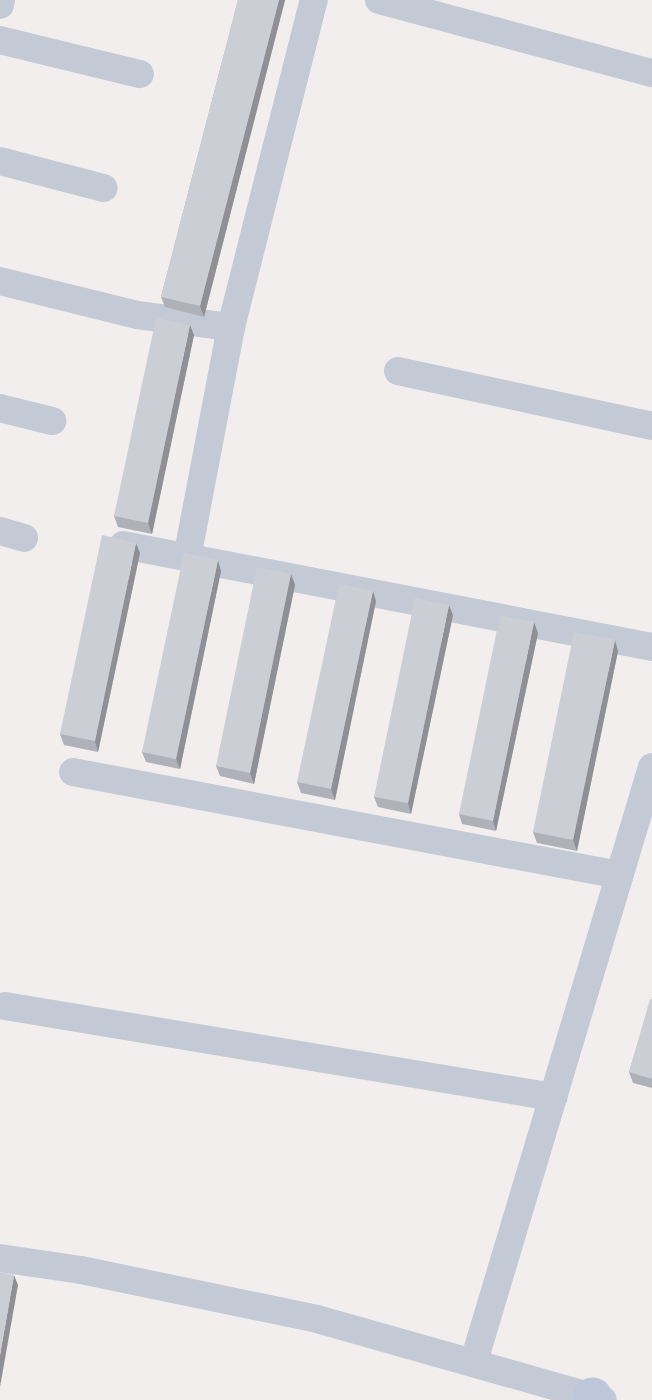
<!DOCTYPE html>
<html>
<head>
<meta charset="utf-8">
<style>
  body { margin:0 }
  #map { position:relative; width:652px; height:1400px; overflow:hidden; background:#f1eeed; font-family:"Golos Text",sans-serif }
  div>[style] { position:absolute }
  .street>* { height:28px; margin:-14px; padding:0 14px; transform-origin:14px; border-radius:14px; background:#c3cad6 }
  .secondary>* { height:38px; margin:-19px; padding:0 19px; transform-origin:19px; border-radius:19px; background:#bec6d9 }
  .wall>* { inset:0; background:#afb1b8 }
  .shaded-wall>* { inset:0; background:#8f9096 }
  .building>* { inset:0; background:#ccced6 }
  span { translate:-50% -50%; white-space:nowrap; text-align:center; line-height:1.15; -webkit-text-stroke:5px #fff; paint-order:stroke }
</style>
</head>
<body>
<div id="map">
  <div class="street">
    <div style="left:379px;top:0;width:283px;rotate:15deg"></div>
    <div style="left:0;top:5px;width:5px;rotate:-79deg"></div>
    <div style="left:0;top:40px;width:144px;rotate:13.7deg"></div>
    <div style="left:0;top:161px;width:107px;rotate:14.6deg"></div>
    <div style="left:0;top:281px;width:141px;rotate:13.9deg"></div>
    <div style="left:137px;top:315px;width:95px;rotate:7.3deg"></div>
    <div style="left:398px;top:371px;width:260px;rotate:12.2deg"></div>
    <div style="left:0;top:408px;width:54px;rotate:14deg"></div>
    <div style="left:0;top:531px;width:25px;rotate:16deg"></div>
    <div style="left:123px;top:545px;width:539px;rotate:10.91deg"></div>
    <div style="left:187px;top:558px;width:235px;rotate:-79.2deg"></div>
    <div style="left:231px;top:327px;width:337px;rotate:-75.8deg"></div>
    <div style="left:73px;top:772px;width:556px;rotate:10.68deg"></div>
    <div style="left:5px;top:1006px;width:556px;rotate:9.43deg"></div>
    <div style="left:0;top:1258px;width:82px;rotate:8.4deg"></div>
    <div style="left:81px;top:1270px;width:241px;rotate:11.7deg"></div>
    <div style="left:317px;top:1319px;width:297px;rotate:15.8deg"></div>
    <div style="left:474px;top:1361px;width:620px;rotate:-73.32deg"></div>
  </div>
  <div class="secondary">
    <div style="left:591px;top:1400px;width:4px;rotate:-63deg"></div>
  </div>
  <div class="wall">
    <div style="clip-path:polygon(238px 0,285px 0,204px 317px,165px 307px,161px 297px)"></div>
    <div style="clip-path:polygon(194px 335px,152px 534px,118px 527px,114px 516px)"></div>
    <div style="clip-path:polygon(140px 553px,98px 752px,64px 745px,60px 734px)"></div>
    <div style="clip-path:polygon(221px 571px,180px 769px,146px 762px,142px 752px)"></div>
    <div style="clip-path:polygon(291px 574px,295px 585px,254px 784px,220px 776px,216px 766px)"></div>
    <div style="clip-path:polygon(373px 591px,376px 601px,335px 800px,301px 793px,297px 782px)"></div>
    <div style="clip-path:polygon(453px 615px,411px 814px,378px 807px,374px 797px)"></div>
    <div style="clip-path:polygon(538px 633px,496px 831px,462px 824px,459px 814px)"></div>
    <div style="clip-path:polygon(618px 651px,577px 851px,537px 843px,533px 832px)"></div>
    <div style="clip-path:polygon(652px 999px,652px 1088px,633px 1083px,629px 1072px)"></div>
  </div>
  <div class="shaded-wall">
    <div style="clip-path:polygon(279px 0,285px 0,204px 317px,200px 306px)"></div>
    <div style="clip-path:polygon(190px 325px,194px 335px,152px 534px,148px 523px)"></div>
    <div style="clip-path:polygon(136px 543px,140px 553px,98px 752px,95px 741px)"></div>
    <div style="clip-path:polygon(218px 560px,221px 571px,180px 769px,176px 759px)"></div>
    <div style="clip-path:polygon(291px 574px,295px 585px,254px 784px,250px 773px)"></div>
    <div style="clip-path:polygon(373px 591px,376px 601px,335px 800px,331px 789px)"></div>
    <div style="clip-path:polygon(449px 605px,453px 615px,411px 814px,408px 803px)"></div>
    <div style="clip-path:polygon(534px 622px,538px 633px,496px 831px,493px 821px)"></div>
    <div style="clip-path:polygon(615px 640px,618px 651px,577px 851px,573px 840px)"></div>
    <div style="clip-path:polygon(14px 1275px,18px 1285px,0 1387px,0 1355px)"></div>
  </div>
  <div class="building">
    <div style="clip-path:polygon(238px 0,279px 0,200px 306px,161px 297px)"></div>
    <div style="clip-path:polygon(156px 318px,190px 325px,148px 523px,114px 516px)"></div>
    <div style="clip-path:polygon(102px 535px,136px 543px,95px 741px,60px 734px)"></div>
    <div style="clip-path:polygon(184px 553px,218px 560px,176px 759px,142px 752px)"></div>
    <div style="clip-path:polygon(257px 567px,291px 574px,250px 773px,216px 766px)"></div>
    <div style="clip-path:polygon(339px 584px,373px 591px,331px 789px,297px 782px)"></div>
    <div style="clip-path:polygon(415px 598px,449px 605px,408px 803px,374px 797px)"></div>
    <div style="clip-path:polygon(500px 615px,534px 622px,493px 821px,459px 814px)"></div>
    <div style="clip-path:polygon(574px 632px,615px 640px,573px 840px,533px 832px)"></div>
    <div style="clip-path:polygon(650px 999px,652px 999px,652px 1079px,629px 1072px)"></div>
    <div style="clip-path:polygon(0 1272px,14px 1275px,0 1355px)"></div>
  </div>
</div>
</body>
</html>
